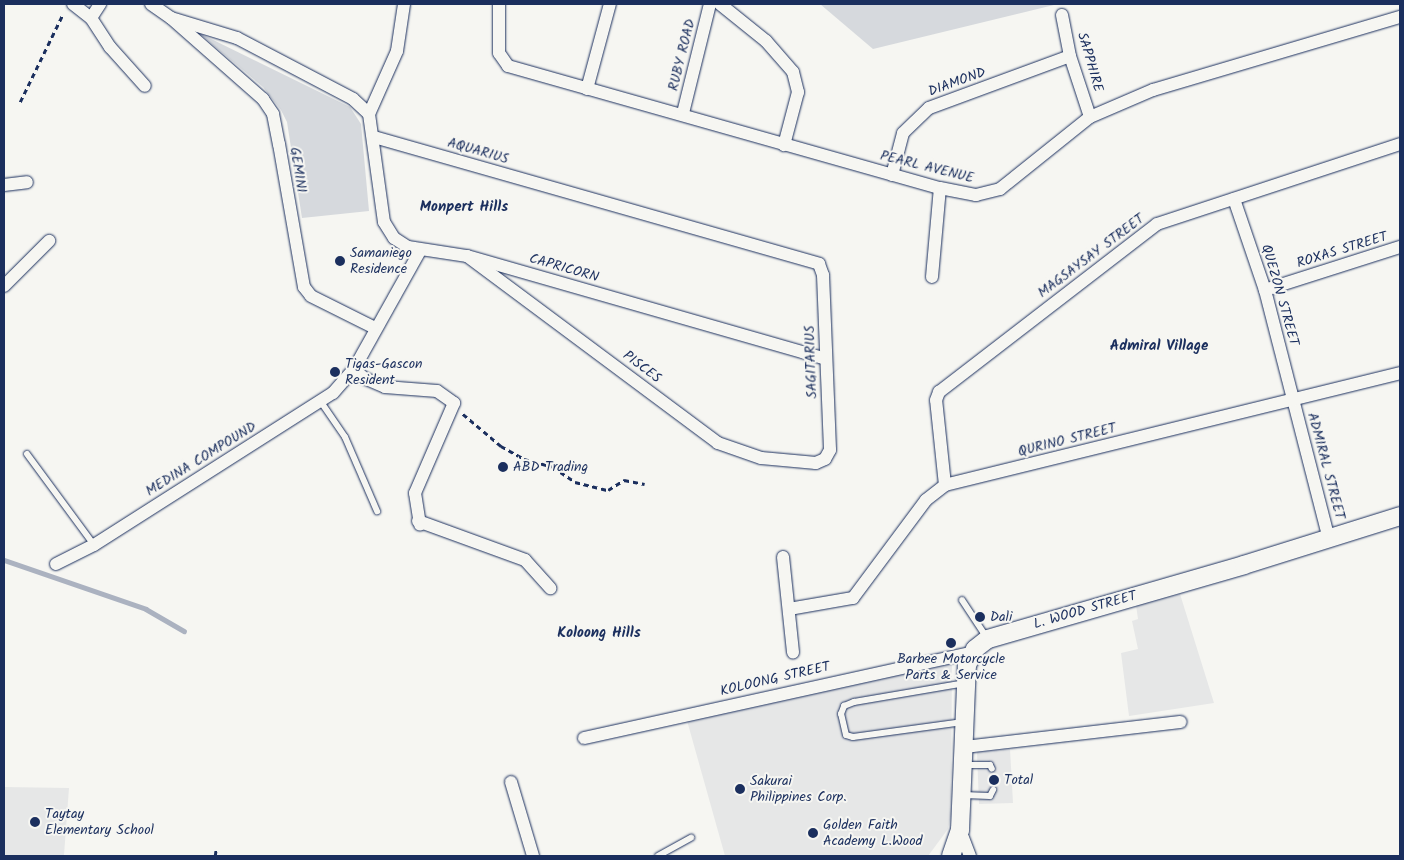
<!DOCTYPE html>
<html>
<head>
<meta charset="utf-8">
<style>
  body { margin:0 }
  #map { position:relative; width:1404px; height:860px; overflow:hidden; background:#f6f6f2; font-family:Kalam,sans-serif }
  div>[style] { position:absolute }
  .built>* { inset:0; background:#e6e7e7 }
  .green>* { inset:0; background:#d6d9dd }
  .stream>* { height:4.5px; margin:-2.25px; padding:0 2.25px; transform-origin:2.25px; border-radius:2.25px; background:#abb2c0 }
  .path>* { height:2.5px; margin-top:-1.25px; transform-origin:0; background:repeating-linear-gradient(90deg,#1b2f5e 0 5px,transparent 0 9px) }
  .roads { filter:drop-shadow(0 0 1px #1b2f5e) drop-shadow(0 0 1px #1b2f5e) }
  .lane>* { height:6px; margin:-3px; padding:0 3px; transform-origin:3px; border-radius:3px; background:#f6f6f2 }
  .street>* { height:12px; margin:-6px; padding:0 6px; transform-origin:6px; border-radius:6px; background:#f6f6f2 }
  .secondary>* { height:18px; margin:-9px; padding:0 9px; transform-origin:9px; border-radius:9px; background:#f6f6f2 }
  .dots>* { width:14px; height:14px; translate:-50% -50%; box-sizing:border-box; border:2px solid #f6f6f2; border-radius:50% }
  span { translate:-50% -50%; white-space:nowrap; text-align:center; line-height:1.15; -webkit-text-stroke:4px #f6f6f2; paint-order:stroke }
  .street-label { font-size:14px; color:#1b2f5e }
  .poi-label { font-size:14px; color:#1b2f5e }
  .left { translate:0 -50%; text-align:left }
  .neighbourhood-label { font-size:15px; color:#1b2f5e; font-weight:700 }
  .frame { position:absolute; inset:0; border:5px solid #1b2f5e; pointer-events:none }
</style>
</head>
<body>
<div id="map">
  <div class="built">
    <div style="clip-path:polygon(1180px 594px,1214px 703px,1129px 716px,1121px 653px,1138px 649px,1132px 621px,1138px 619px,1136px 605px)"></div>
    <div style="clip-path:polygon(952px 656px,951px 815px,948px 829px,928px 856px,725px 856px,686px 717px)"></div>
    <div style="clip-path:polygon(1010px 749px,1013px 803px,979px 804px,977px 752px)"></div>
    <div style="clip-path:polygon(4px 787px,69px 788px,64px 855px,74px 856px,4px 856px)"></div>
  </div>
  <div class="green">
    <div style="clip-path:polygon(820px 4px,1058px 4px,873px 49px)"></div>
    <div style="clip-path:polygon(199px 33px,350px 107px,361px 124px,369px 211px,302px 218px,287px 122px,281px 110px,263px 87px)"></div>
  </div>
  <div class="stream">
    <div style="left:4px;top:560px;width:150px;rotate:19deg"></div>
    <div style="left:146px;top:609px;width:44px;rotate:30.1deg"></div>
  </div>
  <div class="path">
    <div style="left:20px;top:102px;width:98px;rotate:-64deg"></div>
    <div style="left:463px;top:414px;width:50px;rotate:40.1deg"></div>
    <div style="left:501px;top:446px;width:26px;rotate:29deg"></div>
    <div style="left:524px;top:459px;width:30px;rotate:15deg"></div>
    <div style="left:553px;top:467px;width:27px;rotate:34deg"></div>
    <div style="left:575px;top:482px;width:34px;rotate:14deg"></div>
    <div style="left:608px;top:490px;width:19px;rotate:-32deg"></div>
    <div style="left:624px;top:480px;width:21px;rotate:11deg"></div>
    <div style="left:215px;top:856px;width:7px;rotate:-82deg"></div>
  </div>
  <div class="roads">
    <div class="lane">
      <div style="left:321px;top:402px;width:42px;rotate:55.6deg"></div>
      <div style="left:345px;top:437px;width:81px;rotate:66.6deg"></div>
      <div style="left:27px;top:454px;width:113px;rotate:53.6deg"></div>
      <div style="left:962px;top:600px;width:45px;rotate:56.7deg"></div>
      <div style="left:963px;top:722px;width:111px;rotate:172.2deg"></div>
      <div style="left:853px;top:737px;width:7px;rotate:-164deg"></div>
      <div style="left:846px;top:735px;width:22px;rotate:-103deg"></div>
      <div style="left:841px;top:714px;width:9px;rotate:-69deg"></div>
      <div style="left:844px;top:706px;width:11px;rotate:-22deg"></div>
      <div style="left:854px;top:702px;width:113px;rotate:-9.7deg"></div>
      <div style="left:964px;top:765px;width:26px"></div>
      <div style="left:990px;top:765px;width:4px;rotate:63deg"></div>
      <div style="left:963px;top:795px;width:27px;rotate:2deg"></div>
      <div style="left:990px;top:796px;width:7px;rotate:-63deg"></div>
      <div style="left:658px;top:856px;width:38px;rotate:-29deg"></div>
    </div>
    <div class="street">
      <div style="left:73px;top:4px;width:23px;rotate:38deg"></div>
      <div style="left:91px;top:18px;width:35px;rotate:57deg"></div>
      <div style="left:110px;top:47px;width:52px;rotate:48.1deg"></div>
      <div style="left:151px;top:4px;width:24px;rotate:35deg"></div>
      <div style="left:171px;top:18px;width:123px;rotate:41.4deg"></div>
      <div style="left:263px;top:99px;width:18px;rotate:56deg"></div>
      <div style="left:273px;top:114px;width:31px;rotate:79deg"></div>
      <div style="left:279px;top:144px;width:145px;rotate:80.1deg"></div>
      <div style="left:304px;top:287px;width:11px;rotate:52deg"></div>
      <div style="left:311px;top:296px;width:72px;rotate:26.6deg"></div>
      <div style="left:499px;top:4px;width:49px;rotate:90deg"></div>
      <div style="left:499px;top:53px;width:16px;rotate:55deg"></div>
      <div style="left:508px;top:66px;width:449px;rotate:15.8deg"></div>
      <div style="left:940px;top:188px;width:37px;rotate:11deg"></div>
      <div style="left:976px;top:195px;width:25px;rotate:-14deg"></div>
      <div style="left:1000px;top:189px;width:115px;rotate:-38.7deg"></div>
      <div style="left:1090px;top:117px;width:69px;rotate:-23.2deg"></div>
      <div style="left:1153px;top:90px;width:258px;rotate:-16.5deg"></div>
      <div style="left:720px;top:4px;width:59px;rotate:38.8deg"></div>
      <div style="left:766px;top:41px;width:41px;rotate:48.9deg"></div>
      <div style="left:793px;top:72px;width:21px;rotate:76deg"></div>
      <div style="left:798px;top:92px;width:55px;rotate:104.8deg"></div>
      <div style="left:1062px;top:15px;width:42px;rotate:79deg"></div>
      <div style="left:1070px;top:56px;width:64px;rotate:71.8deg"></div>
      <div style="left:91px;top:18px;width:17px;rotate:-57deg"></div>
      <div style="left:171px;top:18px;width:69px;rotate:16.9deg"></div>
      <div style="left:237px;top:38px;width:131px;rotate:27.7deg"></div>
      <div style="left:353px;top:99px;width:22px;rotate:43deg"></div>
      <div style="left:369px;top:114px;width:109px;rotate:82.1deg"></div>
      <div style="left:384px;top:222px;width:19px;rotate:58deg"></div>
      <div style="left:394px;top:238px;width:17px;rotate:33deg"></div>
      <div style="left:408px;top:247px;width:60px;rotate:8.7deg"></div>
      <div style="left:467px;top:256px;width:373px;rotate:16deg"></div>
      <div style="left:587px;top:89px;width:88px;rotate:-74.9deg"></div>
      <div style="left:683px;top:113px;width:112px;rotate:-76.1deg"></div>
      <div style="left:369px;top:114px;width:69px;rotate:-66deg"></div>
      <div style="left:397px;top:51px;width:48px;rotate:-81.5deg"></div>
      <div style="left:374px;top:137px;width:463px;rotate:15.9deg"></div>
      <div style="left:819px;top:264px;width:12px;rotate:70deg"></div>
      <div style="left:823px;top:275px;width:175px;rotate:87.7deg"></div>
      <div style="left:830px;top:450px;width:10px;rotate:119deg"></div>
      <div style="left:825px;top:459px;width:10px;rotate:156deg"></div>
      <div style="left:816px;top:463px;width:55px;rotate:-174.8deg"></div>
      <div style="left:761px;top:458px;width:46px;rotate:-160.8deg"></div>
      <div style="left:718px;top:443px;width:313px;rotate:-143.3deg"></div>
      <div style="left:892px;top:175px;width:43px;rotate:-75.3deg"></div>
      <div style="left:903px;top:133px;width:36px;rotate:-44deg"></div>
      <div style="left:929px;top:108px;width:150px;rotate:-20.2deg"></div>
      <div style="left:4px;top:185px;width:23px;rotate:-7deg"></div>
      <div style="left:1234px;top:199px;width:96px;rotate:71.2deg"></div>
      <div style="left:1265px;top:290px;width:257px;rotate:75.6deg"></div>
      <div style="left:932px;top:277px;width:89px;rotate:-84.9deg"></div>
      <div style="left:4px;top:286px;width:64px;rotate:-45deg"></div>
      <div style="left:1265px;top:290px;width:142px;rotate:-17.7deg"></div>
      <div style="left:354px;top:369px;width:13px;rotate:42deg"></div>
      <div style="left:364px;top:378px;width:23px;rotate:23deg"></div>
      <div style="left:385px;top:387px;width:52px;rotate:4.4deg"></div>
      <div style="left:437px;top:391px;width:21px;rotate:35deg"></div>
      <div style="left:454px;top:403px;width:98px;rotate:113.4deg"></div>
      <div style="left:415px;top:493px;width:32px;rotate:81deg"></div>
      <div style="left:945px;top:485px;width:85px;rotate:-96deg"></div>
      <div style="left:936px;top:400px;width:9px;rotate:-69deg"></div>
      <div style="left:939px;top:392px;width:275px;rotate:-37.6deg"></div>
      <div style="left:1157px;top:224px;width:256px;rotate:-18.2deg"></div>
      <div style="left:418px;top:521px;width:114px;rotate:20deg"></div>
      <div style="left:525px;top:560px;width:38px;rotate:48deg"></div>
      <div style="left:783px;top:557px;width:96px;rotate:84deg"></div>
      <div style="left:56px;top:564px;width:42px;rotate:-26.6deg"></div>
      <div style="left:94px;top:545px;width:283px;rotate:-32.5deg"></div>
      <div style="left:333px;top:393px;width:32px;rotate:-49deg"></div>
      <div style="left:354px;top:369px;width:135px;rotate:-60.8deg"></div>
      <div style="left:789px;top:609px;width:65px;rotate:-9.8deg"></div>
      <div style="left:853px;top:598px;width:122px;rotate:-53.3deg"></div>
      <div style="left:926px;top:500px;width:24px;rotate:-38deg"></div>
      <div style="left:945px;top:485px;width:469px;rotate:-13.8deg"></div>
      <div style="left:584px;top:738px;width:397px;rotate:-12.4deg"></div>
      <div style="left:964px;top:747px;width:218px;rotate:-6.6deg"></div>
      <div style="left:511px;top:782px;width:77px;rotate:73.4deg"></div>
      <div style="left:960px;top:830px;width:28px;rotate:69deg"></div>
    </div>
    <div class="secondary">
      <div style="left:951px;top:856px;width:28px;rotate:-71deg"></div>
      <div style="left:960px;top:830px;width:165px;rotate:-87.6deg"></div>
      <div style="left:967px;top:665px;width:18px;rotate:-63deg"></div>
      <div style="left:975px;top:649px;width:16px;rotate:-38deg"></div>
      <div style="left:988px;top:639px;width:266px;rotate:-16.1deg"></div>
      <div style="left:1244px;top:565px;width:164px;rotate:-17.4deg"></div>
    </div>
  </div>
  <div class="dots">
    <div style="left:340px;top:261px;background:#1b2f5e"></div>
    <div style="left:335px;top:372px;background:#1b2f5e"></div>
    <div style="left:503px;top:467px;background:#1b2f5e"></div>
    <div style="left:980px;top:617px;background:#1b2f5e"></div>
    <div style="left:951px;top:643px;background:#1b2f5e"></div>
    <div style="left:994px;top:780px;background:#1b2f5e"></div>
    <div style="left:740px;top:789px;background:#1b2f5e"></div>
    <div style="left:35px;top:822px;background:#1b2f5e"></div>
    <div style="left:813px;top:833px;background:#1b2f5e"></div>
  </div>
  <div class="street-label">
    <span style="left:682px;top:55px;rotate:-76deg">RUBY ROAD</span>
    <span style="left:1090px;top:62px;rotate:74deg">SAPPHIRE</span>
    <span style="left:957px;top:82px;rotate:-20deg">DIAMOND</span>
    <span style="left:478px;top:151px;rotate:16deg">AQUARIUS</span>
    <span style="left:927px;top:167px;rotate:14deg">PEARL AVENUE</span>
    <span style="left:298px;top:170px;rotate:81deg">GEMINI</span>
    <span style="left:1342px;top:250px;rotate:-17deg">ROXAS STREET</span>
    <span style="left:1091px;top:256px;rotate:-37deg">MAGSAYSAY STREET</span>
    <span style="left:564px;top:268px;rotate:16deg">CAPRICORN</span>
    <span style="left:1280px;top:295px;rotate:74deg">QUEZON STREET</span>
    <span style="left:811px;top:362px;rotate:-92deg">SAGITARIUS</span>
    <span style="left:642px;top:367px;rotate:37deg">PISCES</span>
    <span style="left:1067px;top:440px;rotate:-14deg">QURINO STREET</span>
    <span style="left:201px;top:459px;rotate:-32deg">MEDINA COMPOUND</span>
    <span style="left:1326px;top:466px;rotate:75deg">ADMIRAL STREET</span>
    <span style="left:1085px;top:610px;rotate:-16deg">L. WOOD STREET</span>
    <span style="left:775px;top:679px;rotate:-13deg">KOLOONG STREET</span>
  </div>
  <div class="poi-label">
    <span class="left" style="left:350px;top:261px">Samaniego<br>Residence</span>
    <span class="left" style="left:345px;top:372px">Tigas-Gascon<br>Resident</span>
    <span class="left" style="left:513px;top:467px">ABD Trading</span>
    <span class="left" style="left:990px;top:617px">Dali</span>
    <span style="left:951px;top:667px">Barbee Motorcycle<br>Parts &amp; Service</span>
    <span class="left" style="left:1004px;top:780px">Total</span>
    <span class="left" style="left:750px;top:789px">Sakurai<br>Philippines Corp.</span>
    <span class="left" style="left:45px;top:822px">Taytay<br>Elementary School</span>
    <span class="left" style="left:823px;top:833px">Golden Faith<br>Academy L.Wood</span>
  </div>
  <div class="neighbourhood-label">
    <span style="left:464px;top:208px">Monpert Hills</span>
    <span style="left:1159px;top:347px">Admiral Village</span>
    <span style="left:599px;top:634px">Koloong Hills</span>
  </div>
  <div class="frame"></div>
</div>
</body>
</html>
